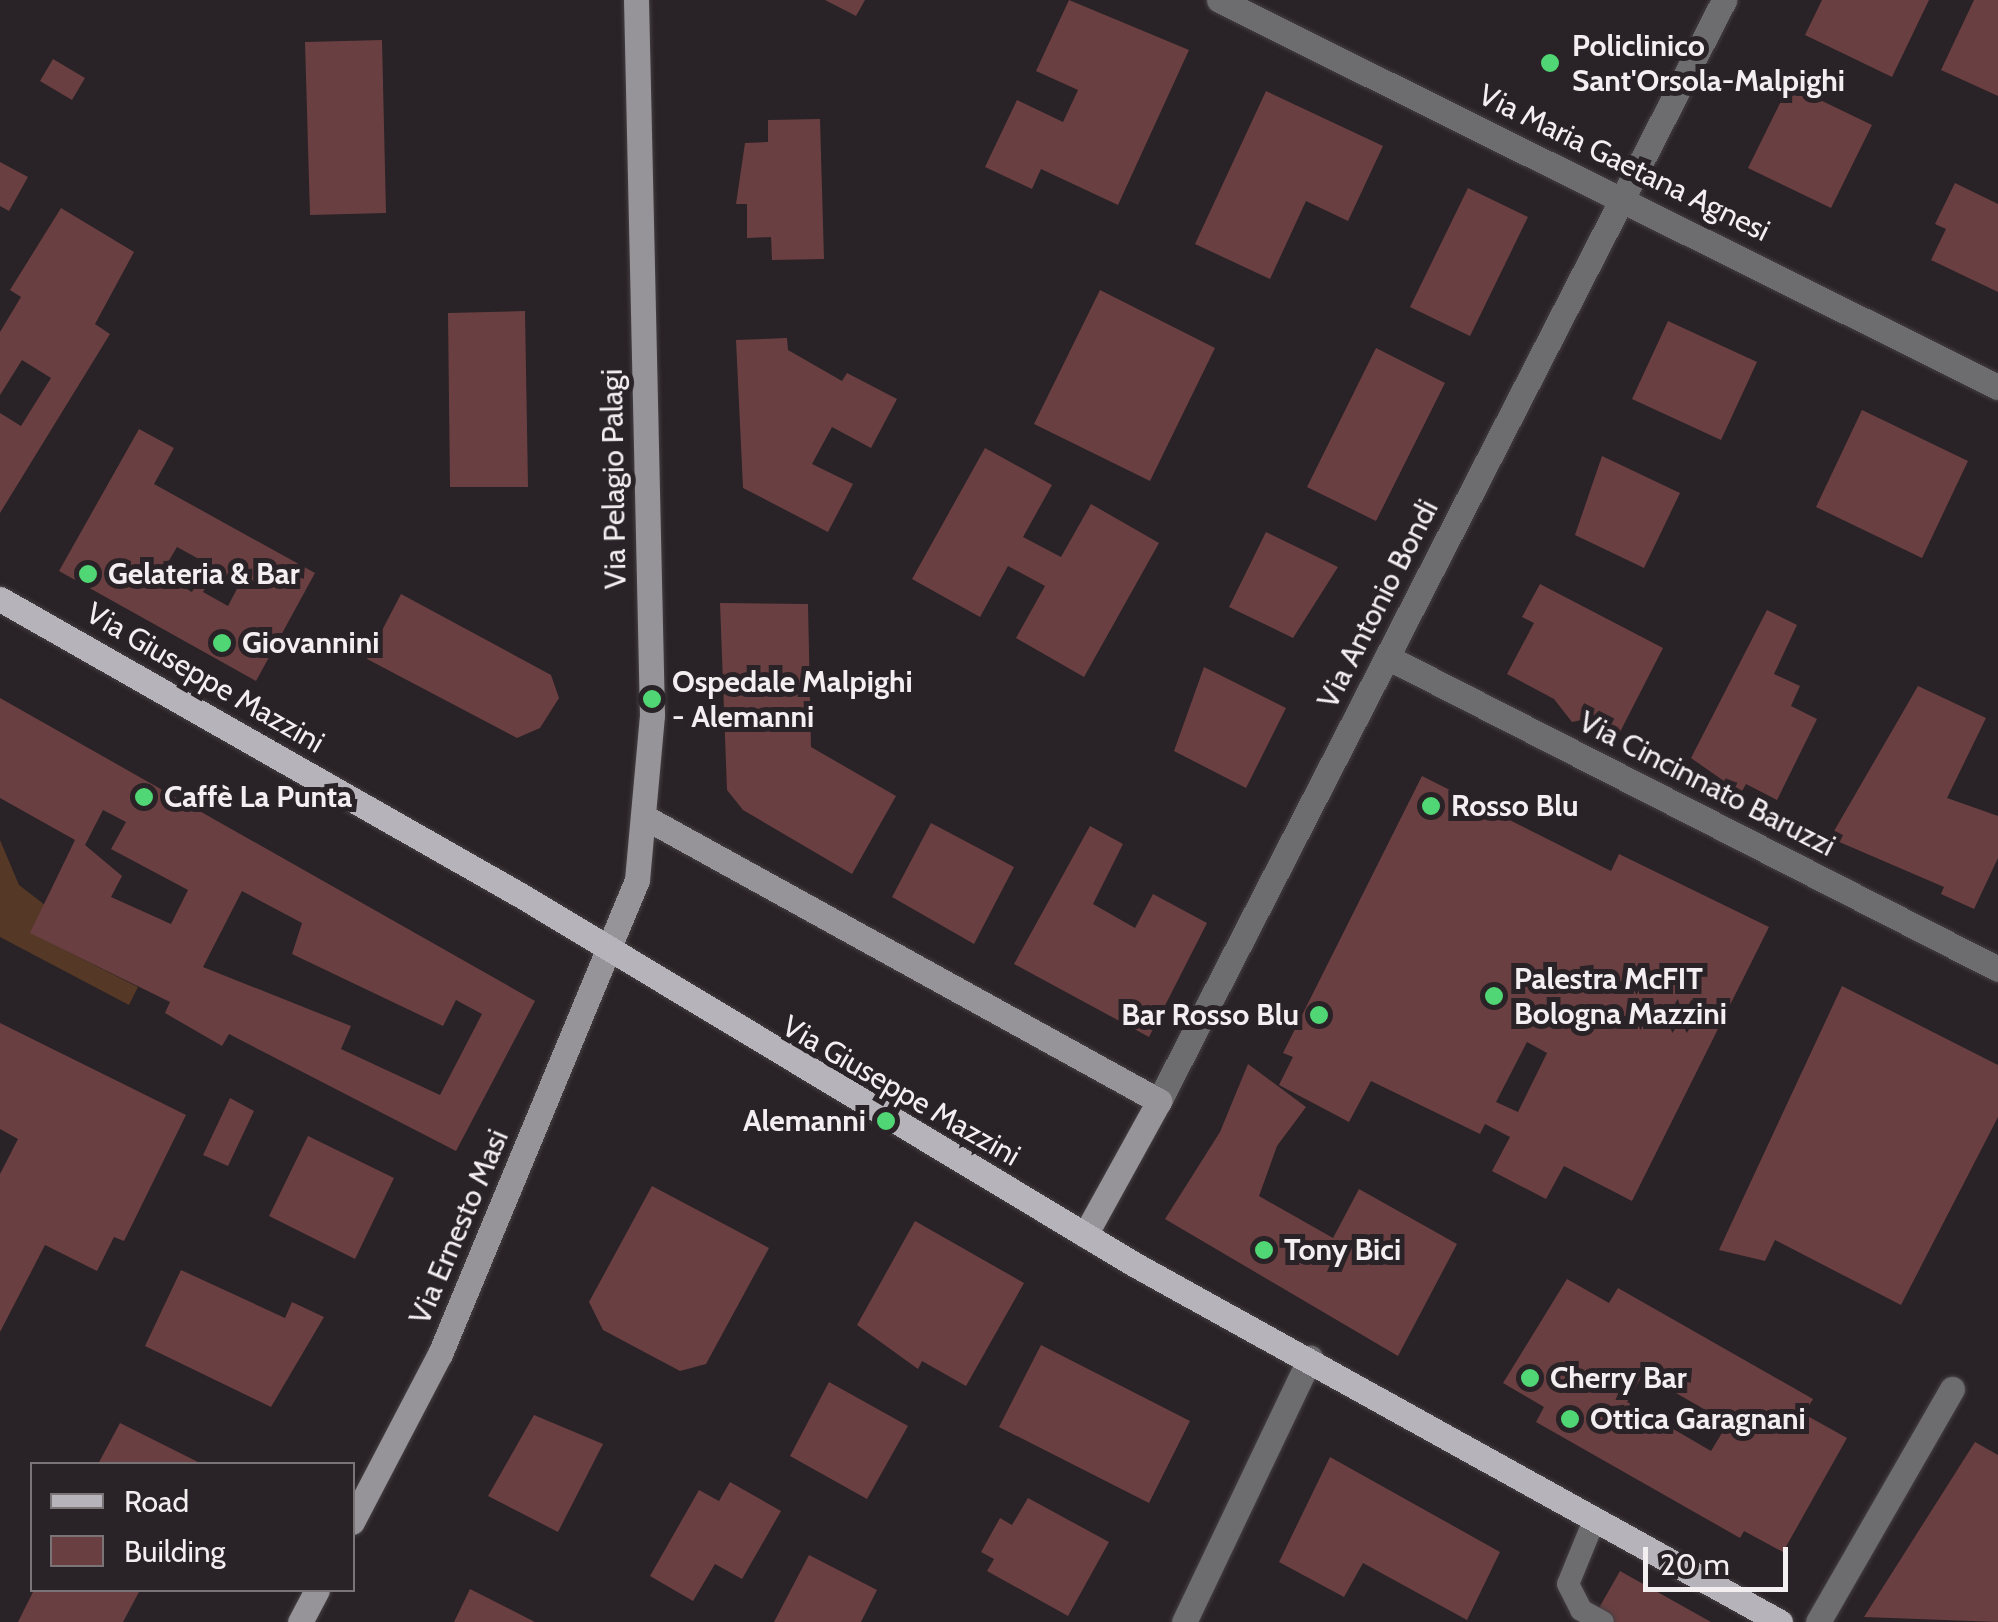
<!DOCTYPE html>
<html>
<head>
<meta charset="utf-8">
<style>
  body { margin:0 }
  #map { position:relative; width:1998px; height:1622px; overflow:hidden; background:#292226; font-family:Cabin,sans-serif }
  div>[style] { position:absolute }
  .green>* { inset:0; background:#563827 }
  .building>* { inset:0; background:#6a3f41 }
  .roads { filter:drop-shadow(0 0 2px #453f42) drop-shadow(0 0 2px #453f42) }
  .lane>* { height:22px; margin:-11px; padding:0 11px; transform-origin:11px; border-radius:11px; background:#6d6c6f }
  .street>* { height:25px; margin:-12.5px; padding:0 12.5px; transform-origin:12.5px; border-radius:12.5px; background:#6d6c6f }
  .secondary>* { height:25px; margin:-12.5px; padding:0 12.5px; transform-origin:12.5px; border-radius:12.5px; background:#979499 }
  .primary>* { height:25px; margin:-12.5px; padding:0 12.5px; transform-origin:12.5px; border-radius:12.5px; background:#b7b3ba }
  .dots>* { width:28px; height:28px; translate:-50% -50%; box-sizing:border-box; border:5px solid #292226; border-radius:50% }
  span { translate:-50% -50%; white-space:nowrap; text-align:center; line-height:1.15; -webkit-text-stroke:10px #292226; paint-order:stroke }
  .poi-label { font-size:30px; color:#f3eff1; font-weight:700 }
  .left { translate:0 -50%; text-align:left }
  .right { translate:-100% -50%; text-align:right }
  .street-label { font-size:30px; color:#f3eff1 }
  .legend { position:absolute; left:30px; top:1462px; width:325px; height:130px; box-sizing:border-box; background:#292226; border:2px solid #7a7477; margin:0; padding:12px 18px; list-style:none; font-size:30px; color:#f3eff1 }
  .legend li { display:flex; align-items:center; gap:20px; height:50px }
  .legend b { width:50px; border:2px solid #7a7477 }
  .scale { position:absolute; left:1643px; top:1547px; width:145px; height:45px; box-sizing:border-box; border:5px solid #f3eff1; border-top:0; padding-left:12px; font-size:30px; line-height:35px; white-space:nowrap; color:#f3eff1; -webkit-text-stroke:8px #292226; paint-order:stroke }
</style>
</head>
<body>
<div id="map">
  <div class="green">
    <div style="clip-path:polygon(0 840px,19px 885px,45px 905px,31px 933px,138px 987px,129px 1005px,0 937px)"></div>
  </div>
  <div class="building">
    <div style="clip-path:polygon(825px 0,865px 0,856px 16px)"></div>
    <div style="clip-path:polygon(1069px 0,1189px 50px,1118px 205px,1041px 169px,1032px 189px,985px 167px,1017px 100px,1063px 122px,1078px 90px,1036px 71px)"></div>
    <div style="clip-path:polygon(1822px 0,1929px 0,1892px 77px,1805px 35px)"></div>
    <div style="clip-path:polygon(1974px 0,1998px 0,1998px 96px,1941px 70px)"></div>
    <div style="clip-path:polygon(382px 40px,386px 213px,310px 215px,305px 42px)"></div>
    <div style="clip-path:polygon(53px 59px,85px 78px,72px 100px,40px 81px)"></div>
    <div style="clip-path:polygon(1789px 85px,1872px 125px,1831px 208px,1748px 168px)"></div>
    <div style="clip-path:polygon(1266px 91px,1383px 146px,1348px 221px,1306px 201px,1270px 279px,1195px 244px)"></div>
    <div style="clip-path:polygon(820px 119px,824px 259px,772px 260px,771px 237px,747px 238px,747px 204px,736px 204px,745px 143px,768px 142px,768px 120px)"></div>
    <div style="clip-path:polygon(0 162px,28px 177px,9px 211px,0 206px)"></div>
    <div style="clip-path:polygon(1955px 183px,1998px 204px,1998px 292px,1931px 260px,1946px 229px,1935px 224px)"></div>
    <div style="clip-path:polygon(1468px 188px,1528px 217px,1470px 336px,1410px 307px)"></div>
    <div style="clip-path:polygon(61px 208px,134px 252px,95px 324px,110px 334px,0 513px,0 413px,21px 426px,51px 378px,22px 360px,0 395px,0 332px,21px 297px,10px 290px)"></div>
    <div style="clip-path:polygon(1100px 290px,1215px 348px,1150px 481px,1034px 424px)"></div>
    <div style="clip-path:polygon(525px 311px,528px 487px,450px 487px,448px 313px)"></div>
    <div style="clip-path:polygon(1668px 321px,1757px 362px,1721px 440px,1632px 399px)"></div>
    <div style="clip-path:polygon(787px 338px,788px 350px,842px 381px,847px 373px,897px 399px,871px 448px,832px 427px,812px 464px,853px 484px,828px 532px,743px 488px,736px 340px)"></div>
    <div style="clip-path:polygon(1376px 348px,1445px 383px,1376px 521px,1307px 487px)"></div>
    <div style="clip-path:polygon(1862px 410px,1968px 461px,1922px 558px,1816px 507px)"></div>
    <div style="clip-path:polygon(evenodd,139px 429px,174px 448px,154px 484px,315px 573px,256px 681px,59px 571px,139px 429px,177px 547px,208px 564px,192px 592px,161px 574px,177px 547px,139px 429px,215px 570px,240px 583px,228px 606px,203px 592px,215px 570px)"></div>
    <div style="clip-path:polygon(985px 448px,1052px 485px,1023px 537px,1061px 557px,1091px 504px,1159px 543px,1084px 677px,1016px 638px,1045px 586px,1008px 566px,980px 617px,912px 579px)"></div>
    <div style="clip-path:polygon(1602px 456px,1680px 493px,1644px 568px,1575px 535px)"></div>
    <div style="clip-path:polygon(1266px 532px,1338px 567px,1293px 638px,1229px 607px)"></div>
    <div style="clip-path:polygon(1540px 584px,1663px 648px,1620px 732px,1591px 718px,1572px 722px,1554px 699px,1507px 674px,1534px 623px,1522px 617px)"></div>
    <div style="clip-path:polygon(401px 594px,551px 675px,559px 698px,540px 728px,517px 738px,367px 659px)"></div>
    <div style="clip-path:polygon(720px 603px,808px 604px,811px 747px,896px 796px,852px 874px,743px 810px,727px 790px)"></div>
    <div style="clip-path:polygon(1767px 610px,1797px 625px,1774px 674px,1800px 686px,1791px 706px,1817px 719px,1777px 800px,1746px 784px,1741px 793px,1691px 758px)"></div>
    <div style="clip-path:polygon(1204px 667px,1286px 708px,1246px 788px,1174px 751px)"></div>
    <div style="clip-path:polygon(1918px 686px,1986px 718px,1947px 798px,1998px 816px,1998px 858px,1974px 909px,1941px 894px,1944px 887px,1830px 838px)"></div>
    <div style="clip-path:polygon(evenodd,0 698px,535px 1001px,456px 1151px,229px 1034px,222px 1046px,165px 1013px,170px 1002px,30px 933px,75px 840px,0 798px,0 698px,103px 810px,126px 822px,111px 849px,188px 890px,171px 924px,111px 897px,122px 876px,85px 845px,103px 810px,0 698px,242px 891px,302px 923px,292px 954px,443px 1026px,456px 1000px,482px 1014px,440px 1095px,341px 1049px,351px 1026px,203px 967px,242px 891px)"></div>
    <div style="clip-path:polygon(evenodd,1422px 776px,1611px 871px,1619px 854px,1769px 927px,1632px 1201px,1564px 1166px,1546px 1199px,1492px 1171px,1510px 1137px,1485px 1124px,1480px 1134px,1371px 1081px,1349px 1122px,1279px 1085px,1293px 1057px,1283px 1053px,1422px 776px,1527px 1042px,1547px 1053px,1518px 1112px,1496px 1102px,1527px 1042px)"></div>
    <div style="clip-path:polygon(931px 823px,1014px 867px,974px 944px,892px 897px)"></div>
    <div style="clip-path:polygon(1090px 826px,1123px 844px,1093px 904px,1135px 928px,1153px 894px,1207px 923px,1149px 1037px,1014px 964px)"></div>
    <div style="clip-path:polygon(1842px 986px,1998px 1065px,1998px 1117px,1901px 1305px,1775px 1240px,1765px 1261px,1719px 1250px)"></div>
    <div style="clip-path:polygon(0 1023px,186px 1115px,124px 1241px,114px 1237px,97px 1271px,45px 1245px,0 1332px,0 1174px,18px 1139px,0 1129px)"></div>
    <div style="clip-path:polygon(1248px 1064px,1306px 1107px,1277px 1146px,1259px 1196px,1333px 1238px,1359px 1189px,1457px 1244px,1398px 1356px,1165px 1219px,1220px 1132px)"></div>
    <div style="clip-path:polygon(230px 1098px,254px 1111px,228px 1166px,203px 1155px)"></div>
    <div style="clip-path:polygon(308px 1136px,394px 1178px,355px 1259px,269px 1216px)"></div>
    <div style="clip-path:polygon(652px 1186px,769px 1248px,706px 1364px,680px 1371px,603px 1330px,589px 1302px)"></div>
    <div style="clip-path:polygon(915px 1221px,1024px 1283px,966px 1386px,922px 1361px,918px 1369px,857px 1325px)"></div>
    <div style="clip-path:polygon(181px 1270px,285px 1318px,292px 1302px,324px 1317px,271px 1407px,145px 1346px)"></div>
    <div style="clip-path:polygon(evenodd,1567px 1279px,1609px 1303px,1618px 1288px,1813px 1399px,1804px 1414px,1847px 1438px,1783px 1552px,1744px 1531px,1740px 1538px,1536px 1422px,1544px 1407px,1503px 1383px,1567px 1279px,1643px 1374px,1728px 1423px,1711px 1451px,1627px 1402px,1643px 1374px)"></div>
    <div style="clip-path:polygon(1041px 1345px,1190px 1421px,1149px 1503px,999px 1427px)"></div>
    <div style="clip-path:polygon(829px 1382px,908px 1426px,867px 1499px,790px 1456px)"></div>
    <div style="clip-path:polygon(534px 1415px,603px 1444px,558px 1532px,488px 1496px)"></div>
    <div style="clip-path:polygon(120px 1423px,202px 1464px,98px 1464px)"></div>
    <div style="clip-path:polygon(1975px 1442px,1998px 1455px,1998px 1622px,1864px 1617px)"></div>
    <div style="clip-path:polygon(1330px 1457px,1500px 1552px,1467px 1620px,1363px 1563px,1344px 1597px,1279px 1562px)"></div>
    <div style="clip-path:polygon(730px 1482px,781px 1511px,742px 1579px,715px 1564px,693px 1601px,650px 1576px,699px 1490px,719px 1501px)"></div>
    <div style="clip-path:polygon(1028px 1498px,1109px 1542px,1068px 1616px,987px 1571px,994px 1559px,981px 1552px,1000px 1518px,1012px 1525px)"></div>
    <div style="clip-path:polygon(809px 1555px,877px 1590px,861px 1622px,774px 1622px)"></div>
    <div style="clip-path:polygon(1620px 1571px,1711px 1622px,1591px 1622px)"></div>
    <div style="clip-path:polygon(470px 1589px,535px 1622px,454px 1622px)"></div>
    <div style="clip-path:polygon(34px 1590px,140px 1590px,123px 1622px,18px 1622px)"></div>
  </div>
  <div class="roads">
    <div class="lane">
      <div style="left:1595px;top:1518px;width:71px;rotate:112.2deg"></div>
      <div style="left:1568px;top:1584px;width:29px;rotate:63deg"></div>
      <div style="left:1581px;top:1610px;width:25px;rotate:29deg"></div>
    </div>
    <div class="street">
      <div style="left:1219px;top:0;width:870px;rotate:26.42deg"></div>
      <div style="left:1387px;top:657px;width:686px;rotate:27.05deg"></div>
      <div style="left:1159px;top:1101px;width:1238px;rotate:-62.83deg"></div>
      <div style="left:1184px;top:1622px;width:293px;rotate:-64.5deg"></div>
      <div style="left:1818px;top:1622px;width:269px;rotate:-60.1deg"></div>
    </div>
    <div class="secondary">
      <div style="left:648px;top:819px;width:584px;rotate:28.89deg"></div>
      <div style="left:1159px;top:1101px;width:153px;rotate:118.9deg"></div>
      <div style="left:352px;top:1522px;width:190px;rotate:-62.4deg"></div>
      <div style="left:440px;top:1354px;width:513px;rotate:-67.43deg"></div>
      <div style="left:637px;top:880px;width:166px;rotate:-84.8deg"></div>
      <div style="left:652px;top:715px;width:715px;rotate:-91.28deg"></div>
      <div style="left:300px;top:1622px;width:36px;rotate:-62deg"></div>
    </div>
    <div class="primary">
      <div style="left:0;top:599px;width:601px;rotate:29.64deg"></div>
      <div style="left:522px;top:896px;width:712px;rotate:31.03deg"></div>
      <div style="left:1132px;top:1263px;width:741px;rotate:28.99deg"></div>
    </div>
  </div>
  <div class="dots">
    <div style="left:1550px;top:63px;background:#50d674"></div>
    <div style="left:88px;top:574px;background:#50d674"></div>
    <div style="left:222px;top:643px;background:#50d674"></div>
    <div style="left:652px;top:699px;background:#50d674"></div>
    <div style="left:144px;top:797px;background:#50d674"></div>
    <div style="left:1431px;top:806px;background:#50d674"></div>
    <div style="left:1494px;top:996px;background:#50d674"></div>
    <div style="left:1319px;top:1015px;background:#50d674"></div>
    <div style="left:886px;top:1121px;background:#50d674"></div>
    <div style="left:1264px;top:1250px;background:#50d674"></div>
    <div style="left:1530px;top:1378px;background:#50d674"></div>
    <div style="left:1570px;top:1419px;background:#50d674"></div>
  </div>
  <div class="poi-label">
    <span class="left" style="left:1572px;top:63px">Policlinico<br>Sant'Orsola-Malpighi</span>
    <span class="left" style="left:108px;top:574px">Gelateria &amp; Bar</span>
    <span class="left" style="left:242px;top:643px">Giovannini</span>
    <span class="left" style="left:672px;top:699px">Ospedale Malpighi<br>- Alemanni</span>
    <span class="left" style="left:164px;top:797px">Caffè La Punta</span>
    <span class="left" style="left:1451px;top:806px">Rosso Blu</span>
    <span class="left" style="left:1514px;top:996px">Palestra McFIT<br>Bologna Mazzini</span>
    <span class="right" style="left:1299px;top:1015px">Bar Rosso Blu</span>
    <span class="right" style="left:866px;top:1121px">Alemanni</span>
    <span class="left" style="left:1284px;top:1250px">Tony Bici</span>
    <span class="left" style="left:1550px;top:1378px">Cherry Bar</span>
    <span class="left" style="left:1590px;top:1419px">Ottica Garagnani</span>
  </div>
  <div class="street-label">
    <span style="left:1624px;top:163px;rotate:26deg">Via Maria Gaetana Agnesi</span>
    <span style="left:614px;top:479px;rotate:-91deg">Via Pelagio Palagi</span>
    <span style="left:1378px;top:604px;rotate:-63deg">Via Antonio Bondi</span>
    <span style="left:205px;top:678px;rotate:30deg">Via Giuseppe Mazzini</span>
    <span style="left:1707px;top:784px;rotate:27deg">Via Cincinnato Baruzzi</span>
    <span style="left:901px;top:1091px;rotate:30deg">Via Giuseppe Mazzini</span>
    <span style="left:459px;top:1227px;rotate:-67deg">Via Ernesto Masi</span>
  </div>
  <ul class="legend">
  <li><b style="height:12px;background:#b7b3ba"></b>Road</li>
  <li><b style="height:28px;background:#6a3f41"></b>Building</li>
  </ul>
  <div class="scale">20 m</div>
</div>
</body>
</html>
